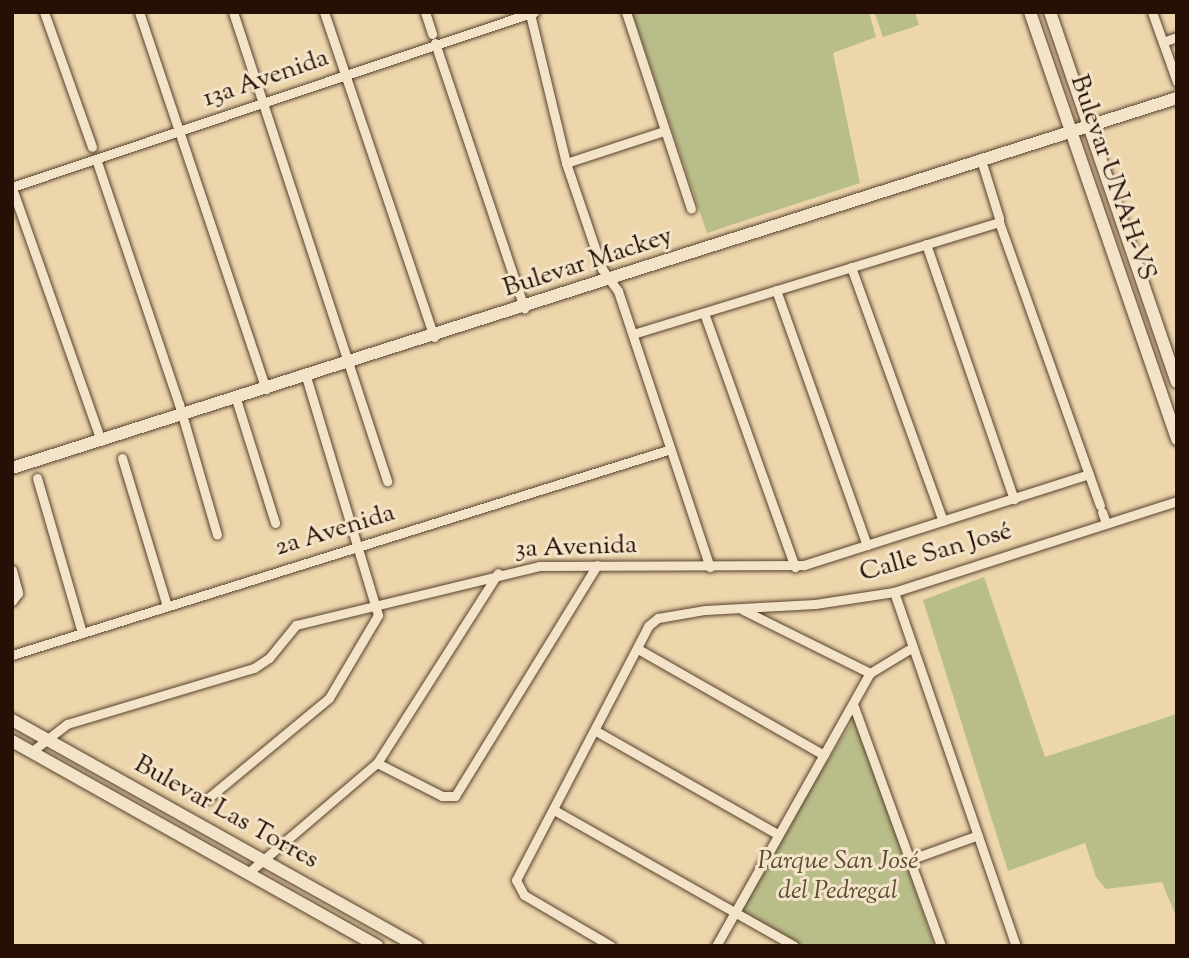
<!DOCTYPE html>
<html>
<head>
<meta charset="utf-8">
<style>
  body { margin:0 }
  #map { position:relative; width:1189px; height:958px; overflow:hidden; background:#edd6ac; font-family:"Sorts Mill Goudy",serif }
  div>[style] { position:absolute }
  .green>* { inset:0; background:#b9bd89 }
  .roads { filter:drop-shadow(0 0 2px #58412f) drop-shadow(0 0 2px #58412f) }
  .street>* { height:9px; margin:-4.5px; padding:0 4.5px; transform-origin:4.5px; border-radius:4.5px; background:#f3e4c9 }
  .secondary>* { height:12px; margin:-6px; padding:0 6px; transform-origin:6px; border-radius:6px; background:#f3e4c9 }
  span { translate:-50% -50%; white-space:nowrap; text-align:center; line-height:1.15; -webkit-text-stroke:6px #f3e4c9; paint-order:stroke }
  .street-label { font-size:26px; color:#260f05 }
  .park-label { font-size:26px; color:#594c33; font-style:italic }
  .frame { position:absolute; inset:0; border:14px solid #260f05; pointer-events:none }
</style>
</head>
<body>
<div id="map">
  <div class="green">
    <div style="clip-path:polygon(632px 12px,869px 12px,876px 37px,833px 53px,860px 183px,707px 233px)"></div>
    <div style="clip-path:polygon(915px 12px,919px 25px,883px 37px,875px 14px)"></div>
    <div style="clip-path:polygon(984px 577px,1045px 757px,1177px 714px,1177px 919px,1162px 882px,1106px 889px,1096px 877px,1085px 843px,1008px 871px,923px 600px)"></div>
    <div style="clip-path:polygon(857px 714px,934px 946px,796px 946px,735px 911px)"></div>
  </div>
  <div class="roads">
    <div class="street">
      <div style="left:44px;top:12px;width:143px;rotate:70.4deg"></div>
      <div style="left:139px;top:12px;width:398px;rotate:71.4deg"></div>
      <div style="left:233px;top:12px;width:494px;rotate:71.8deg"></div>
      <div style="left:324px;top:12px;width:343px;rotate:71.3deg"></div>
      <div style="left:425px;top:12px;width:23px;rotate:72deg"></div>
      <div style="left:626px;top:12px;width:207px;rotate:71.7deg"></div>
      <div style="left:1152px;top:12px;width:74px;rotate:70.3deg"></div>
      <div style="left:530px;top:14px;width:153px;rotate:76.4deg"></div>
      <div style="left:566px;top:163px;width:112px;rotate:71.2deg"></div>
      <div style="left:602px;top:269px;width:27px;rotate:54deg"></div>
      <div style="left:618px;top:291px;width:291px;rotate:71.6deg"></div>
      <div style="left:1163px;top:42px;width:15px;rotate:-20deg"></div>
      <div style="left:435px;top:43px;width:280px;rotate:71.4deg"></div>
      <div style="left:96px;top:159px;width:259px;rotate:71.3deg"></div>
      <div style="left:179px;top:404px;width:136px;rotate:73.8deg"></div>
      <div style="left:566px;top:163px;width:103px;rotate:-18.1deg"></div>
      <div style="left:982px;top:163px;width:58px;rotate:72.8deg"></div>
      <div style="left:12px;top:187px;width:551px;rotate:-18.53deg"></div>
      <div style="left:12px;top:188px;width:268px;rotate:70.6deg"></div>
      <div style="left:926px;top:244px;width:270px;rotate:71deg"></div>
      <div style="left:851px;top:267px;width:270px;rotate:70.1deg"></div>
      <div style="left:776px;top:290px;width:271px;rotate:70.4deg"></div>
      <div style="left:704px;top:313px;width:270px;rotate:70.3deg"></div>
      <div style="left:633px;top:334px;width:383px;rotate:-17deg"></div>
      <div style="left:999px;top:222px;width:301px;rotate:70.4deg"></div>
      <div style="left:236px;top:399px;width:130px;rotate:72.5deg"></div>
      <div style="left:122px;top:458px;width:155px;rotate:73.1deg"></div>
      <div style="left:37px;top:478px;width:161px;rotate:73.8deg"></div>
      <div style="left:1102px;top:512px;width:12px;rotate:70deg"></div>
      <div style="left:12px;top:570px;width:24px;rotate:75deg"></div>
      <div style="left:18px;top:593px;width:10px;rotate:127deg"></div>
      <div style="left:894px;top:592px;width:374px;rotate:71deg"></div>
      <div style="left:743px;top:610px;width:142px;rotate:26.4deg"></div>
      <div style="left:638px;top:649px;width:214px;rotate:29.7deg"></div>
      <div style="left:12px;top:655px;width:690px;rotate:-17.36deg"></div>
      <div style="left:853px;top:704px;width:258px;rotate:70deg"></div>
      <div style="left:596px;top:731px;width:210px;rotate:29.6deg"></div>
      <div style="left:31px;top:752px;width:46px;rotate:-37.9deg"></div>
      <div style="left:67px;top:724px;width:195px;rotate:-16.7deg"></div>
      <div style="left:254px;top:668px;width:18px;rotate:-34deg"></div>
      <div style="left:269px;top:658px;width:43px;rotate:-50.7deg"></div>
      <div style="left:296px;top:625px;width:250px;rotate:-13.6deg"></div>
      <div style="left:539px;top:566px;width:265px;rotate:-0.2deg"></div>
      <div style="left:804px;top:565px;width:299px;rotate:-17.7deg"></div>
      <div style="left:377px;top:763px;width:73px;rotate:26.9deg"></div>
      <div style="left:442px;top:796px;width:13px"></div>
      <div style="left:455px;top:796px;width:271px;rotate:-58.4deg"></div>
      <div style="left:207px;top:799px;width:158px;rotate:-39.6deg"></div>
      <div style="left:329px;top:698px;width:96px;rotate:-59.4deg"></div>
      <div style="left:378px;top:615px;width:250px;rotate:-106.8deg"></div>
      <div style="left:554px;top:810px;width:276px;rotate:29.5deg"></div>
      <div style="left:909px;top:860px;width:73px;rotate:-19.9deg"></div>
      <div style="left:248px;top:873px;width:170px;rotate:-40.5deg"></div>
      <div style="left:377px;top:763px;width:225px;rotate:-57.5deg"></div>
      <div style="left:611px;top:946px;width:101px;rotate:-149.6deg"></div>
      <div style="left:524px;top:895px;width:17px;rotate:-118deg"></div>
      <div style="left:516px;top:880px;width:286px;rotate:-62.5deg"></div>
      <div style="left:648px;top:626px;width:13px;rotate:-39deg"></div>
      <div style="left:658px;top:618px;width:48px;rotate:-9.7deg"></div>
      <div style="left:705px;top:610px;width:110px;rotate:-3.1deg"></div>
      <div style="left:815px;top:604px;width:80px;rotate:-8.6deg"></div>
      <div style="left:894px;top:592px;width:297px;rotate:-17.8deg"></div>
      <div style="left:716px;top:946px;width:313px;rotate:-60.6deg"></div>
      <div style="left:870px;top:673px;width:50px;rotate:-31.2deg"></div>
    </div>
    <div class="secondary">
      <div style="left:1030px;top:12px;width:452px;rotate:71deg"></div>
      <div style="left:1050px;top:12px;width:391px;rotate:71.1deg"></div>
      <div style="left:12px;top:468px;width:1222px;rotate:-17.62deg"></div>
      <div style="left:12px;top:720px;width:464px;rotate:29.2deg"></div>
      <div style="left:12px;top:741px;width:419px;rotate:29.3deg"></div>
    </div>
  </div>
  <div class="street-label">
    <span style="left:266px;top:79px;rotate:-19deg">13a Avenida</span>
    <span style="left:1112px;top:178px;rotate:71deg">Bulevar UNAH-VS</span>
    <span style="left:588px;top:263px;rotate:-18deg">Bulevar Mackey</span>
    <span style="left:335px;top:531px;rotate:-17deg">2a Avenida</span>
    <span style="left:576px;top:548px;rotate:-2deg">3a Avenida</span>
    <span style="left:936px;top:553px;rotate:-16deg">Calle San José</span>
    <span style="left:226px;top:813px;rotate:29deg">Bulevar Las Torres</span>
  </div>
  <div class="park-label">
    <span style="left:838px;top:877px">Parque San José<br>del Pedregal</span>
  </div>
  <div class="frame"></div>
</div>
</body>
</html>
